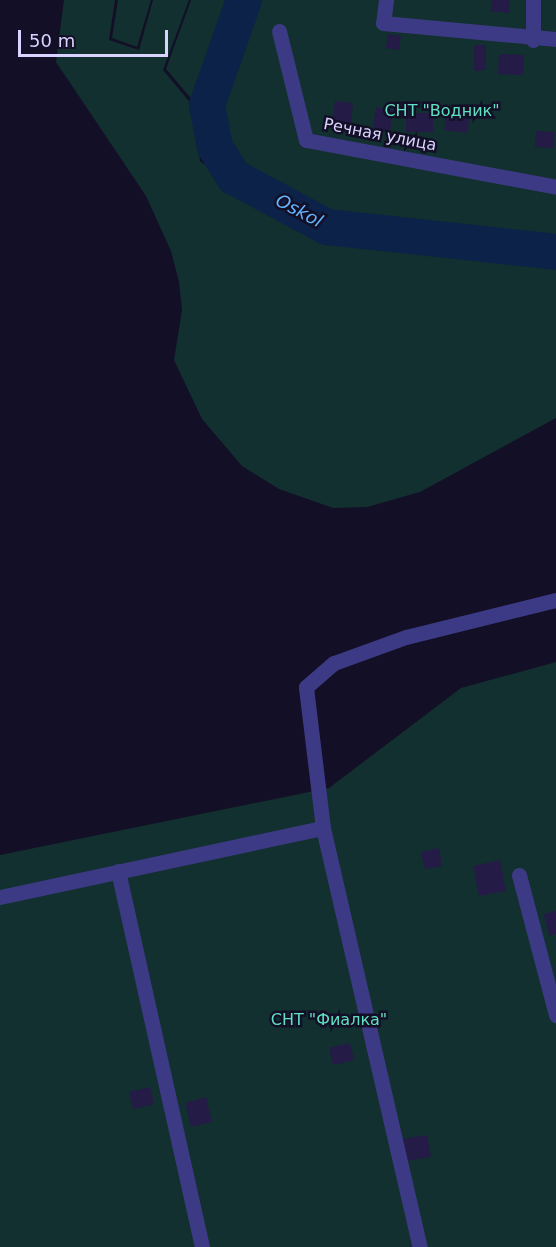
<!DOCTYPE html>
<html>
<head>
<meta charset="utf-8">
<style>
  body { margin:0 }
  #map { position:relative; width:556px; height:1247px; overflow:hidden; background:#130f26; font-family:"DejaVu Sans",sans-serif }
  div>[style] { position:absolute }
  .green>* { inset:0; background:#12302f }
  .river>* { height:36px; margin:-18px; padding:0 18px; transform-origin:18px; border-radius:18px; background:#0c2248 }
  .building>* { inset:0; background:#241b47 }
  .minor>* { height:15px; margin:-7.5px; padding:0 7.5px; transform-origin:7.5px; border-radius:7.5px; background:#3d3a85 }
  span { translate:-50% -50%; white-space:nowrap; text-align:center; line-height:1.15; -webkit-text-stroke:5px #130f26; paint-order:stroke }
  .park-label { font-size:16px; color:#5fe0c0 }
  .street-label { font-size:16px; color:#d9d4ff }
  .water-label { font-size:18px; color:#62b6ff; font-style:italic }
  .scale { position:absolute; left:18px; top:30px; width:150px; height:27px; box-sizing:border-box; border:3px solid #d9d4ff; border-top:0; padding-left:8px; font-size:18px; line-height:21px; white-space:nowrap; color:#d9d4ff; -webkit-text-stroke:4px #130f26; paint-order:stroke }
</style>
</head>
<body>
<div id="map">
  <div class="green">
    <div style="clip-path:polygon(64px 0,115px 0,109px 40px,139px 50px,153px 0,189px 0,163px 70px,193px 106px,200px 161px,278px 221px,434px 256px,468px 259px,523px 253px,556px 262px,556px 418px,420px 492px,367px 507px,333px 508px,279px 489px,242px 466px,202px 419px,174px 360px,182px 310px,179px 282px,171px 251px,146px 196px,56px 62px)"></div>
    <div style="clip-path:polygon(118px 0,151px 0,137px 47px,112px 38px)"></div>
    <div style="clip-path:polygon(191px 0,234px 0,195px 103px,166px 69px)"></div>
    <div style="clip-path:polygon(254px 0,556px 0,556px 237px,333px 211px,243px 170px,229px 150px,223px 105px)"></div>
    <div style="clip-path:polygon(556px 662px,556px 1247px,0 1247px,0 855px,329px 788px,461px 688px)"></div>
  </div>
  <div class="river">
    <div style="left:244px;top:0;width:111px;rotate:109.4deg"></div>
    <div style="left:207px;top:105px;width:43px;rotate:79.2deg"></div>
    <div style="left:215px;top:147px;width:36px;rotate:58deg"></div>
    <div style="left:234px;top:177px;width:106px;rotate:28.3deg"></div>
    <div style="left:327px;top:227px;width:230px;rotate:6.2deg"></div>
  </div>
  <div class="building">
    <div style="clip-path:polygon(492px 0,510px 0,509px 13px,490px 11px)"></div>
    <div style="clip-path:polygon(388px 34px,401px 36px,399px 50px,386px 48px)"></div>
    <div style="clip-path:polygon(474px 45px,486px 45px,486px 70px,474px 71px)"></div>
    <div style="clip-path:polygon(499px 54px,524px 55px,523px 75px,498px 74px)"></div>
    <div style="clip-path:polygon(335px 101px,353px 103px,351px 125px,332px 123px)"></div>
    <div style="clip-path:polygon(376px 107px,393px 110px,390px 131px,373px 129px)"></div>
    <div style="clip-path:polygon(447px 111px,470px 115px,467px 133px,444px 130px)"></div>
    <div style="clip-path:polygon(406px 113px,433px 113px,433px 132px,406px 132px)"></div>
    <div style="clip-path:polygon(536px 131px,555px 132px,553px 148px,535px 147px)"></div>
    <div style="clip-path:polygon(439px 848px,442px 866px,425px 869px,421px 852px)"></div>
    <div style="clip-path:polygon(500px 860px,506px 891px,479px 896px,473px 866px)"></div>
    <div style="clip-path:polygon(556px 911px,556px 934px,549px 936px,544px 914px)"></div>
    <div style="clip-path:polygon(350px 1043px,354px 1060px,333px 1065px,329px 1048px)"></div>
    <div style="clip-path:polygon(150px 1087px,154px 1104px,133px 1109px,129px 1092px)"></div>
    <div style="clip-path:polygon(206px 1097px,212px 1122px,191px 1127px,185px 1103px)"></div>
    <div style="clip-path:polygon(427px 1135px,431px 1157px,406px 1161px,402px 1139px)"></div>
  </div>
  <div class="minor">
    <div style="left:386px;top:0;width:23px;rotate:97deg"></div>
    <div style="left:383px;top:23px;width:174px;rotate:5.3deg"></div>
    <div style="left:279px;top:31px;width:112px;rotate:76.1deg"></div>
    <div style="left:306px;top:140px;width:254px;rotate:10.6deg"></div>
    <div style="left:533px;top:40px;width:40px;rotate:-90deg"></div>
    <div style="left:323px;top:828px;width:430px;rotate:77deg"></div>
    <div style="left:118px;top:871px;width:385px;rotate:77.4deg"></div>
    <div style="left:519px;top:875px;width:145px;rotate:75.2deg"></div>
    <div style="left:0;top:897px;width:330px;rotate:-12.1deg"></div>
    <div style="left:323px;top:828px;width:142px;rotate:-96.9deg"></div>
    <div style="left:306px;top:687px;width:37px;rotate:-41deg"></div>
    <div style="left:334px;top:663px;width:77px;rotate:-19.9deg"></div>
    <div style="left:406px;top:637px;width:154px;rotate:-13.9deg"></div>
  </div>
  <div class="park-label">
    <span style="left:442px;top:111px">СНТ "Водник"</span>
    <span style="left:329px;top:1020px">СНТ "Фиалка"</span>
  </div>
  <div class="street-label">
    <span style="left:380px;top:135px;rotate:11deg">Речная улица</span>
  </div>
  <div class="water-label">
    <span style="left:299px;top:211px;rotate:28deg">Oskol</span>
  </div>
  <div class="scale">50 m</div>
</div>
</body>
</html>
